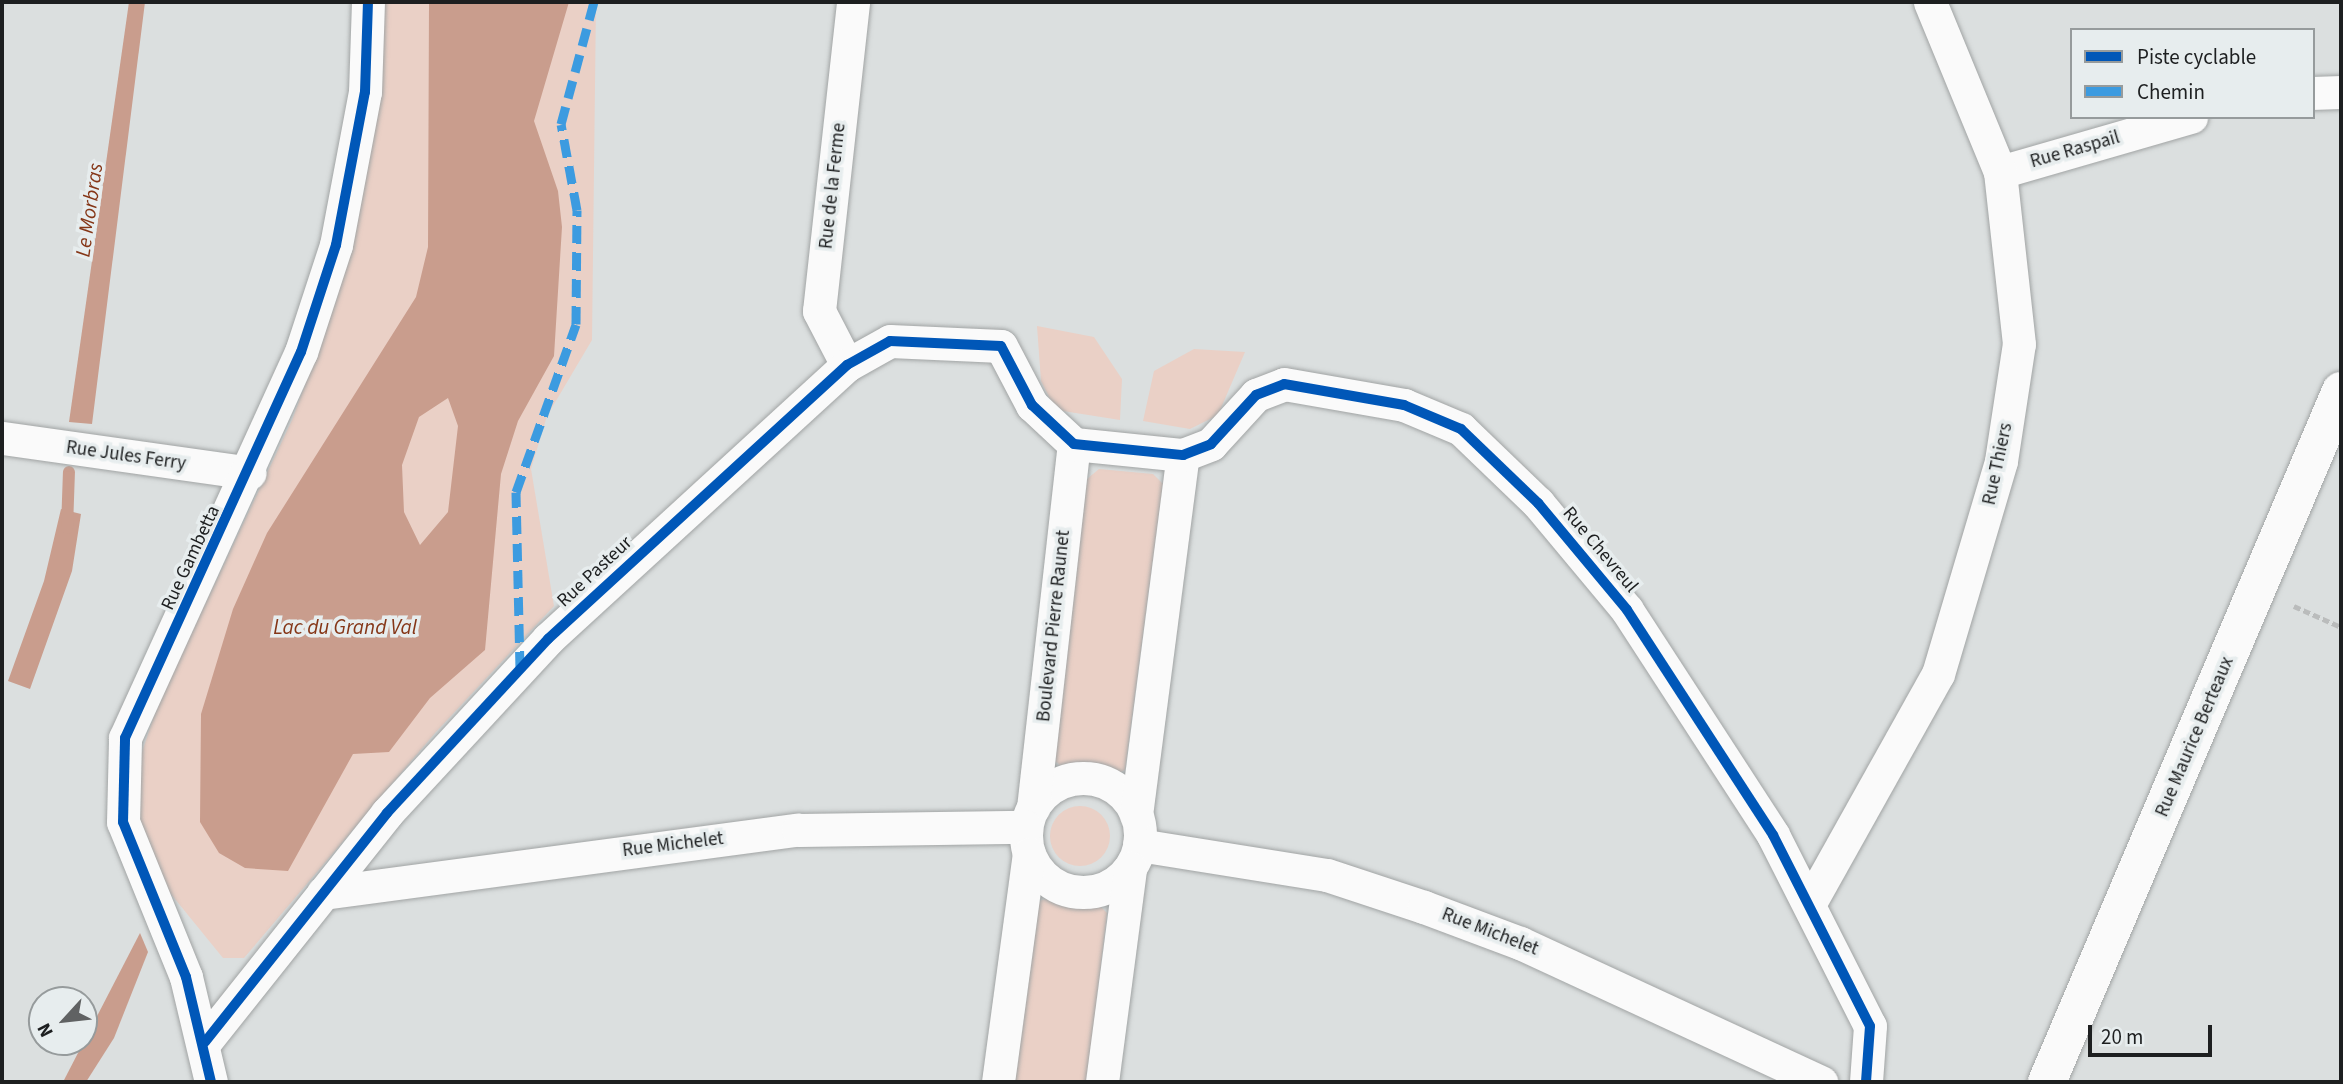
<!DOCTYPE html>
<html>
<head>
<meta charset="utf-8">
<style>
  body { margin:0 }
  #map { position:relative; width:2343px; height:1084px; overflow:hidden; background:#dbdfdf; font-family:"Source Sans 3",sans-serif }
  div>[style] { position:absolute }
  .green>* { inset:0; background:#ead0c6 }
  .round { border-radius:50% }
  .water>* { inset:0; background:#c99d8d }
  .stream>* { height:12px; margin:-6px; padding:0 6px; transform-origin:6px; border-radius:6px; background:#c99d8d }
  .path>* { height:4.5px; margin-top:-2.25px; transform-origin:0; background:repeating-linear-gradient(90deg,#babcbc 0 7px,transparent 0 10.5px) }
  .roads { filter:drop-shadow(0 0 2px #a1a4a4) drop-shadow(0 0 2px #a1a4a4) }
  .street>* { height:33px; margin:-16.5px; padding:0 16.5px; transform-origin:16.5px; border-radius:16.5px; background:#fafafa }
  .street>.ring { margin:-16.5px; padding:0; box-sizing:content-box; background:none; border:33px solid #fafafa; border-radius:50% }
  .secondary>* { height:38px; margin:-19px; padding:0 19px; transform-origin:19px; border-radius:19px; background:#fafafa }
  .quiet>* { height:9px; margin-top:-4.5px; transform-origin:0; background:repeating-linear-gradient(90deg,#3c9be0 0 18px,transparent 0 27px) }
  .cycleway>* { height:10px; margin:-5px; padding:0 5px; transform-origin:5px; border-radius:5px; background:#0057b8 }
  span { translate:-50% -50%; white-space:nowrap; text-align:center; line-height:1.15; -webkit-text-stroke:7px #e7edee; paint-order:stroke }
  .street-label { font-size:19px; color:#1d1f20 }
  .water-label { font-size:21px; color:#853617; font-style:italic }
  .frame { position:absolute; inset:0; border:4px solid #1d1f20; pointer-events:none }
  .legend { position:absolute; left:2070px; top:28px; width:245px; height:91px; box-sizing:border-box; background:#e7edee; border:2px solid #969b9c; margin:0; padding:9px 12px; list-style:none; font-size:21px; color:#1d1f20 }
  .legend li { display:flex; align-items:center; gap:14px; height:35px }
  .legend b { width:35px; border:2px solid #969b9c }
  .north { position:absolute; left:28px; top:986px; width:70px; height:70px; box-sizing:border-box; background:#e7edee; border:2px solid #969b9c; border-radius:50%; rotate:243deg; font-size:19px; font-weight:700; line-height:28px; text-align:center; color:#1d1f20 }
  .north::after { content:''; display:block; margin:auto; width:24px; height:32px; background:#606263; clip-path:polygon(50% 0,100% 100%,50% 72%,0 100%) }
  .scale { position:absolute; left:2088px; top:1025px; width:124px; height:32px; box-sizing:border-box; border:4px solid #1d1f20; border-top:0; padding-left:9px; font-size:21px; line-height:24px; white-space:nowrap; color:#1d1f20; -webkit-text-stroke:5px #e7edee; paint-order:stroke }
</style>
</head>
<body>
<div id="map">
  <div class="green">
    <div style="clip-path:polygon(384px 2px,596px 2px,592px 340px,547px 416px,531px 469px,554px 606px,436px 732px,244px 958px,223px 958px,166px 888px,136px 820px,139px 761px,158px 704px,292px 420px,337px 298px,362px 195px)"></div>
    <div style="clip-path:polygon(1037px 326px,1094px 337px,1122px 379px,1120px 420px,1063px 411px,1052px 403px,1041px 381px)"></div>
    <div style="clip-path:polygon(1194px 349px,1245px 352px,1218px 415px,1190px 429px,1143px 421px,1154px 371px)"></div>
    <div style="clip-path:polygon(1099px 469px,1153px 474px,1163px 484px,1125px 770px,1115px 775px,1061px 766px,1052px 758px,1087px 479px)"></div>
    <div class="round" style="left:1050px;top:806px;width:60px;height:60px"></div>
    <div style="clip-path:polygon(1046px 899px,1097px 903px,1107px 913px,1087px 1082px,1013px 1082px,1039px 901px)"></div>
  </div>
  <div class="water">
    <div style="clip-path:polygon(129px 2px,145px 2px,92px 424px,69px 422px)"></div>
    <div style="clip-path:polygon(evenodd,429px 2px,569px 2px,534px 121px,558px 191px,562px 227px,554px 356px,518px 421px,501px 474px,485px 650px,430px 698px,389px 752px,353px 754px,288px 871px,245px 868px,219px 853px,200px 822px,201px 714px,233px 609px,267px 533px,416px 297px,428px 247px,429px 2px,448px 398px,458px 426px,448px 512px,420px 545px,404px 512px,402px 465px,419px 417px,448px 398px)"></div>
    <div style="clip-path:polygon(61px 509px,81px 514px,72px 571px,30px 689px,8px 681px,44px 581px)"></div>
    <div style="clip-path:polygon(140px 933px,148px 952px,114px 1038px,86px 1082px,63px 1082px)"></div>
  </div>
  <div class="stream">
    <div style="left:67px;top:528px;width:56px;rotate:-88deg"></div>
  </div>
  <div class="path">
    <div style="left:2294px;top:606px;width:51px;rotate:24.1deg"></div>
  </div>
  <div class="roads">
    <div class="street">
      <div style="left:2313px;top:93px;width:28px;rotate:-2deg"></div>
      <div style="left:2000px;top:172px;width:199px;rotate:-16.1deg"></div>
      <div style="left:847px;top:365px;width:61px;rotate:-117.4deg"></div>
      <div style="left:819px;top:311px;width:311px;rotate:-83.7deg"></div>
      <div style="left:2px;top:438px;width:250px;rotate:8deg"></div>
      <div class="ring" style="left:1026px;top:778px;width:81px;height:81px"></div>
      <div style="left:1033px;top:808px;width:366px;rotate:-83.6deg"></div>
      <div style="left:1136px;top:815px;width:363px;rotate:-82.6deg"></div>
      <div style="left:1139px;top:845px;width:190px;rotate:9.1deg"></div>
      <div style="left:1327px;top:875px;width:102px;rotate:18.3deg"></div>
      <div style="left:1424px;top:907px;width:103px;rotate:20.6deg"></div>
      <div style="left:1520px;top:943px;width:332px;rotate:24.8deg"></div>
      <div style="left:323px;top:893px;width:479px;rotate:-7.6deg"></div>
      <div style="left:798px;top:830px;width:228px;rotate:-0.8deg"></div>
      <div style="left:1811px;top:901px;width:260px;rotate:-60.8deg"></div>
      <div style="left:1938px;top:674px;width:222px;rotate:-73.5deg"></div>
      <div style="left:2001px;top:461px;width:118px;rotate:-81.3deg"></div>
      <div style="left:2019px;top:344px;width:173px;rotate:-96.3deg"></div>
      <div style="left:2000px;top:172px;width:184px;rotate:-112.4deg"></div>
      <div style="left:205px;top:1042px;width:293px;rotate:-51.5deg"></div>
      <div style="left:387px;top:813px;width:237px;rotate:-47.2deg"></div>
      <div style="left:548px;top:639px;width:406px;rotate:-42.5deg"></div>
      <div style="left:847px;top:365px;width:49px;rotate:-29.2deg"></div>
      <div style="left:890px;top:341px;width:111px;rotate:2.6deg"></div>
      <div style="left:1001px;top:346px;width:67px;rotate:62.3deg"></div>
      <div style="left:1032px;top:405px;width:57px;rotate:42.9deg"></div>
      <div style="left:1074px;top:444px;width:110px;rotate:5.8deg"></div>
      <div style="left:1183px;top:455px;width:30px;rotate:-21deg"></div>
      <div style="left:1211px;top:444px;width:67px;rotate:-47.4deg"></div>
      <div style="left:1256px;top:395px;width:30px;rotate:-21deg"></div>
      <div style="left:1284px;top:384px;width:122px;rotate:9.9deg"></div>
      <div style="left:1404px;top:405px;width:62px;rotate:22.8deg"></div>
      <div style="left:1461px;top:429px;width:107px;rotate:43.9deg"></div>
      <div style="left:1538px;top:503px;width:139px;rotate:50.2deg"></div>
      <div style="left:1627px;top:610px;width:268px;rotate:57deg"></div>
      <div style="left:1773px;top:835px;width:214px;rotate:63.1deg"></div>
      <div style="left:1870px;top:1026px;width:56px;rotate:94.1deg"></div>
      <div style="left:211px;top:1082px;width:108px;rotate:-103.4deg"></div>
      <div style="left:186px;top:977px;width:167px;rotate:-112.1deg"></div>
      <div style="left:123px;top:822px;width:84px;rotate:-88.6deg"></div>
      <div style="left:125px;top:738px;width:424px;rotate:-65.5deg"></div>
      <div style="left:301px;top:352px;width:113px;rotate:-71.9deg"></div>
      <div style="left:336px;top:245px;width:156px;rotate:-79.3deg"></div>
      <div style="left:365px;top:92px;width:90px;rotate:-88.1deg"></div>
      <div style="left:998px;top:1082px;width:230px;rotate:-82.3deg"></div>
      <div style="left:1102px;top:1082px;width:216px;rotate:-82.5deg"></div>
    </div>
    <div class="secondary">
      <div style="left:2047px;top:1082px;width:751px;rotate:-66.95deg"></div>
    </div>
  </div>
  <div class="quiet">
    <div style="left:520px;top:669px;width:177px;rotate:-91.3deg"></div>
    <div style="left:516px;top:492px;width:178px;rotate:-70.3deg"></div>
    <div style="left:576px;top:324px;width:114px;rotate:-89.5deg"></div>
    <div style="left:577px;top:210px;width:87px;rotate:-100.5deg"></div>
    <div style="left:561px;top:124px;width:126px;rotate:-74.9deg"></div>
  </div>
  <div class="cycleway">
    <div style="left:205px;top:1042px;width:293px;rotate:-51.5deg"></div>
    <div style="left:387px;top:813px;width:237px;rotate:-47.2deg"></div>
    <div style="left:548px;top:639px;width:406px;rotate:-42.5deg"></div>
    <div style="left:847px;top:365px;width:49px;rotate:-29.2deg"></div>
    <div style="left:890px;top:341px;width:111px;rotate:2.6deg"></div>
    <div style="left:1001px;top:346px;width:67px;rotate:62.3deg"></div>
    <div style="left:1032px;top:405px;width:57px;rotate:42.9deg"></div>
    <div style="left:1074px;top:444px;width:110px;rotate:5.8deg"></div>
    <div style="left:1183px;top:455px;width:30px;rotate:-21deg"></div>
    <div style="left:1211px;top:444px;width:67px;rotate:-47.4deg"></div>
    <div style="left:1256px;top:395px;width:30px;rotate:-21deg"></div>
    <div style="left:1284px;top:384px;width:122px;rotate:9.9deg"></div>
    <div style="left:1404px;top:405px;width:62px;rotate:22.8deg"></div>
    <div style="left:1461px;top:429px;width:107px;rotate:43.9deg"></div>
    <div style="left:1538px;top:503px;width:139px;rotate:50.2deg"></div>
    <div style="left:1627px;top:610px;width:268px;rotate:57deg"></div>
    <div style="left:1773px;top:835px;width:214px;rotate:63.1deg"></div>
    <div style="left:1870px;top:1026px;width:56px;rotate:94.1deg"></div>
    <div style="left:211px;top:1082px;width:108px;rotate:-103.4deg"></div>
    <div style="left:186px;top:977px;width:167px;rotate:-112.1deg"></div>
    <div style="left:123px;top:822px;width:84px;rotate:-88.6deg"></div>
    <div style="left:125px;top:738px;width:424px;rotate:-65.5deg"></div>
    <div style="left:301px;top:352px;width:113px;rotate:-71.9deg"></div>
    <div style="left:336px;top:245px;width:156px;rotate:-79.3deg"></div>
    <div style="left:365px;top:92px;width:90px;rotate:-88.1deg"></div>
  </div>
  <div class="street-label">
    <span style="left:2075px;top:150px;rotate:-16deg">Rue Raspail</span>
    <span style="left:833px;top:186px;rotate:-84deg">Rue de la Ferme</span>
    <span style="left:126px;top:456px;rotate:8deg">Rue Jules Ferry</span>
    <span style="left:1998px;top:464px;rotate:-78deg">Rue Thiers</span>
    <span style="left:1600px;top:550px;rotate:50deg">Rue Chevreul</span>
    <span style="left:191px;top:558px;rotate:-65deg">Rue Gambetta</span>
    <span style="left:595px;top:572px;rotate:-43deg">Rue Pasteur</span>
    <span style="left:1054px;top:626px;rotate:-84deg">Boulevard Pierre Raunet</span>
    <span style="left:2195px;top:737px;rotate:-67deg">Rue Maurice Berteaux</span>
    <span style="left:673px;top:845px;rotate:-7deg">Rue Michelet</span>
    <span style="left:1490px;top:932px;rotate:21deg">Rue Michelet</span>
  </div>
  <div class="water-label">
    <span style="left:89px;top:210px;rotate:-82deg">Le Morbras</span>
    <span style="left:345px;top:627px">Lac du Grand Val</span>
  </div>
  <div class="frame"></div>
  <ul class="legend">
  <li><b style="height:9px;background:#0057b8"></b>Piste cyclable</li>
  <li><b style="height:9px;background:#3c9be0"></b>Chemin</li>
  </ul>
  <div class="north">N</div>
  <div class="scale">20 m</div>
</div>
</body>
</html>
